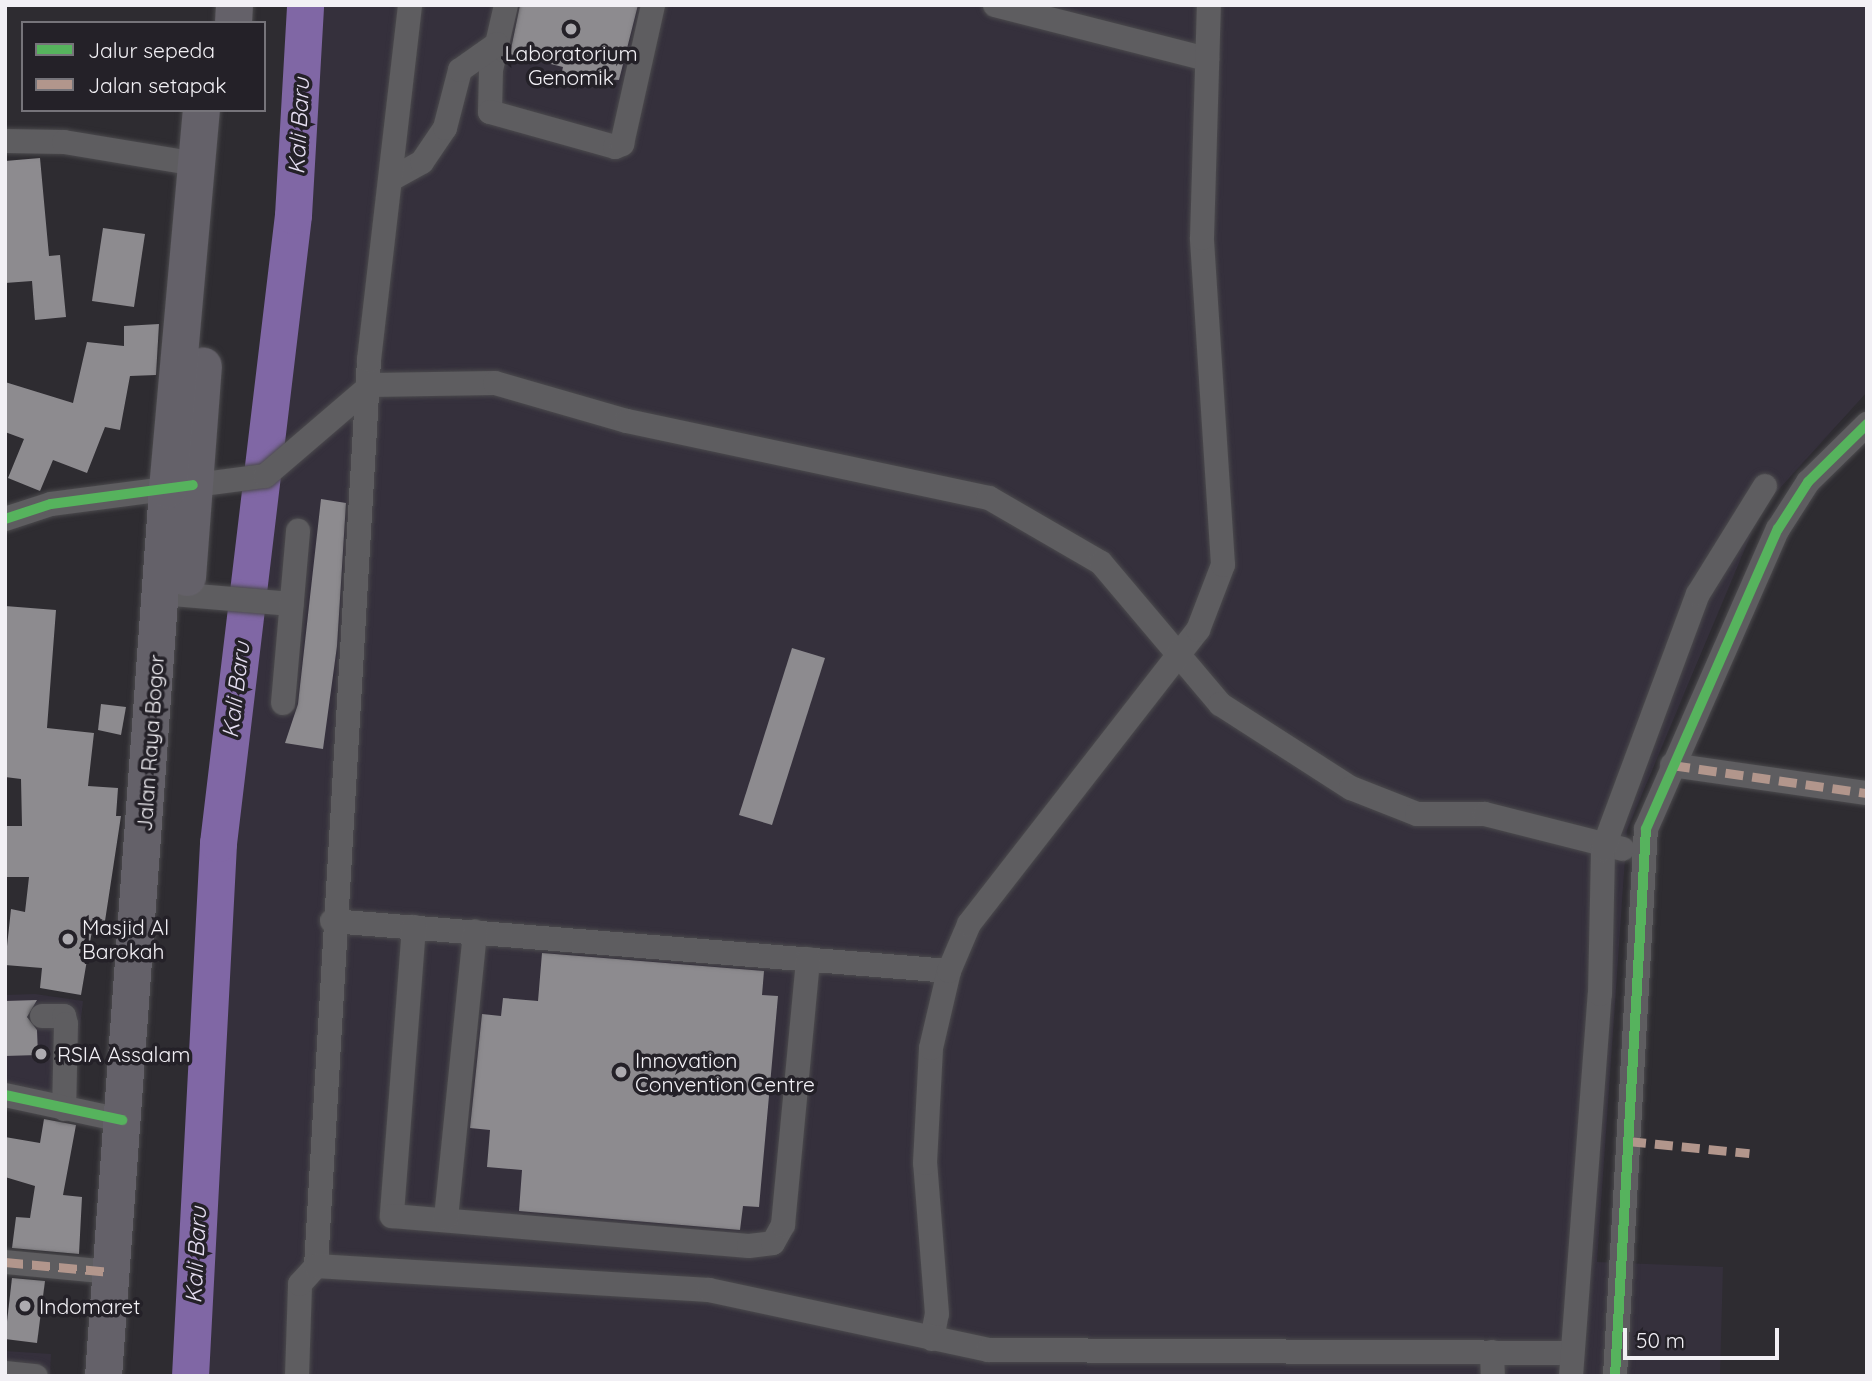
<!DOCTYPE html>
<html>
<head>
<meta charset="utf-8">
<style>
  body { margin:0 }
  #map { position:relative; width:1872px; height:1381px; overflow:hidden; background:#2e2c31; font-family:Quicksand,sans-serif }
  div>[style] { position:absolute }
  .built>* { inset:0; background:#35303c }
  .river>* { height:37px; margin:-18.5px; padding:0 18.5px; transform-origin:18.5px; border-radius:18.5px; background:#8067a5 }
  .building>* { inset:0; background:#8d8b8f }
  .roads { filter:drop-shadow(0 0 2px #4b4a4d) drop-shadow(0 0 2px #4b4a4d) }
  .minor>* { height:24px; margin:-12px; padding:0 12px; transform-origin:12px; border-radius:12px; background:#5e5d60 }
  .highway>* { height:37px; margin:-18.5px; padding:0 18.5px; transform-origin:18.5px; border-radius:18.5px; background:#646169 }
  .quiet>* { height:9px; margin-top:-4.5px; transform-origin:0; background:repeating-linear-gradient(90deg,#b2968c 0 18px,transparent 0 27px) }
  .cycleway>* { height:10px; margin:-5px; padding:0 5px; transform-origin:5px; border-radius:5px; background:#56b35d }
  .dots>* { width:19px; height:19px; translate:-50% -50%; box-sizing:border-box; border:4px solid #242128; border-radius:50% }
  span { translate:-50% -50%; white-space:nowrap; text-align:center; line-height:1.15; -webkit-text-stroke:7px #242128; paint-order:stroke }
  .poi-label { font-size:21px; color:#f2f0f5 }
  .left { translate:0 -50%; text-align:left }
  .street-label { font-size:21px; color:#f2f0f5 }
  .water-label { font-size:23px; color:#e5def1; font-style:italic }
  .frame { position:absolute; inset:0; border:7px solid #f2f0f5; pointer-events:none }
  .legend { position:absolute; left:21px; top:21px; width:245px; height:91px; box-sizing:border-box; background:#242128; border:2px solid #76747a; margin:0; padding:9px 12px; list-style:none; font-size:21px; color:#f2f0f5 }
  .legend li { display:flex; align-items:center; gap:14px; height:35px }
  .legend b { width:35px; border:2px solid #76747a }
  .scale { position:absolute; left:1623px; top:1328px; width:156px; height:32px; box-sizing:border-box; border:4px solid #f2f0f5; border-top:0; padding-left:9px; font-size:21px; line-height:24px; white-space:nowrap; color:#f2f0f5; -webkit-text-stroke:5px #242128; paint-order:stroke }
</style>
</head>
<body>
<div id="map">
  <div class="built">
    <div style="clip-path:polygon(295px 5px,1867px 5px,1867px 392px,1762px 508px,1627px 830px,1597px 1262px,1723px 1267px,1720px 1376px,192px 1376px)"></div>
    <div style="clip-path:polygon(35px 994px,83px 1001px,70px 1117px,5px 1106px,5px 995px)"></div>
    <div style="clip-path:polygon(5px 1351px,51px 1354px,50px 1376px,5px 1376px)"></div>
  </div>
  <div class="river">
    <div style="left:190px;top:1376px;width:534px;rotate:-86.99deg"></div>
    <div style="left:218px;top:843px;width:632px;rotate:-83.19deg"></div>
    <div style="left:293px;top:215px;width:210px;rotate:-86.7deg"></div>
  </div>
  <div class="building">
    <div style="clip-path:polygon(520px 5px,638px 5px,619px 80px,561px 76px,563px 67px,510px 54px)"></div>
    <div style="clip-path:polygon(40px 158px,49px 256px,60px 255px,66px 317px,35px 320px,32px 281px,5px 283px,5px 161px)"></div>
    <div style="clip-path:polygon(103px 228px,145px 234px,134px 307px,92px 301px)"></div>
    <div style="clip-path:polygon(159px 324px,156px 375px,130px 376px,120px 430px,105px 427px,87px 473px,53px 460px,40px 491px,8px 478px,24px 439px,5px 432px,5px 382px,73px 403px,87px 342px,124px 346px,124px 326px)"></div>
    <div style="clip-path:polygon(321px 499px,346px 503px,337px 646px,323px 749px,285px 743px,298px 704px)"></div>
    <div style="clip-path:polygon(5px 606px,56px 610px,47px 728px,94px 733px,88px 786px,118px 788px,116px 816px,121px 816px,105px 921px,94px 919px,81px 995px,40px 988px,42px 968px,5px 965px,11px 909px,25px 912px,29px 877px,5px 877px,5px 826px,22px 826px,21px 779px,5px 777px)"></div>
    <div style="clip-path:polygon(792px 648px,825px 658px,772px 825px,739px 815px)"></div>
    <div style="clip-path:polygon(101px 704px,126px 707px,121px 735px,98px 730px)"></div>
    <div style="clip-path:polygon(542px 953px,764px 971px,762px 995px,778px 996px,759px 1207px,743px 1206px,740px 1230px,519px 1211px,522px 1170px,487px 1167px,490px 1130px,470px 1128px,482px 1014px,501px 1016px,503px 998px,538px 1001px)"></div>
    <div style="clip-path:polygon(37px 1000px,27px 1017px,37px 1030px,38px 1055px,5px 1056px,5px 1001px)"></div>
    <div style="clip-path:polygon(44px 1119px,76px 1125px,63px 1195px,82px 1197px,79px 1254px,12px 1248px,16px 1217px,30px 1218px,35px 1186px,5px 1177px,5px 1137px,40px 1143px)"></div>
    <div style="clip-path:polygon(12px 1278px,45px 1281px,37px 1343px,5px 1339px)"></div>
  </div>
  <div class="roads">
    <div class="minor">
      <div style="left:506px;top:5px;width:67px;rotate:103deg"></div>
      <div style="left:491px;top:70px;width:42px;rotate:91.4deg"></div>
      <div style="left:490px;top:112px;width:130px;rotate:15.6deg"></div>
      <div style="left:615px;top:147px;width:8px;rotate:-23deg"></div>
      <div style="left:622px;top:144px;width:142px;rotate:-77.4deg"></div>
      <div style="left:995px;top:5px;width:219px;rotate:14.3deg"></div>
      <div style="left:5px;top:141px;width:59px;rotate:1deg"></div>
      <div style="left:64px;top:142px;width:135px;rotate:9.4deg"></div>
      <div style="left:395px;top:177px;width:31px;rotate:-29deg"></div>
      <div style="left:422px;top:162px;width:41px;rotate:-55.9deg"></div>
      <div style="left:445px;top:128px;width:60px;rotate:-75.5deg"></div>
      <div style="left:460px;top:70px;width:45px;rotate:-35.1deg"></div>
      <div style="left:5px;top:519px;width:48px;rotate:-18.1deg"></div>
      <div style="left:51px;top:504px;width:216px;rotate:-7.5deg"></div>
      <div style="left:265px;top:476px;width:140px;rotate:-40.6deg"></div>
      <div style="left:371px;top:385px;width:124px;rotate:-0.9deg"></div>
      <div style="left:495px;top:383px;width:137px;rotate:16.1deg"></div>
      <div style="left:627px;top:421px;width:370px;rotate:12deg"></div>
      <div style="left:989px;top:498px;width:129px;rotate:30.1deg"></div>
      <div style="left:1101px;top:563px;width:185px;rotate:49.8deg"></div>
      <div style="left:1220px;top:704px;width:156px;rotate:32.7deg"></div>
      <div style="left:1351px;top:788px;width:71px;rotate:21.5deg"></div>
      <div style="left:1417px;top:814px;width:68px"></div>
      <div style="left:1485px;top:814px;width:142px;rotate:14.2deg"></div>
      <div style="left:161px;top:593px;width:131px;rotate:4.8deg"></div>
      <div style="left:283px;top:703px;width:173px;rotate:-85deg"></div>
      <div style="left:1672px;top:765px;width:197px;rotate:8.2deg"></div>
      <div style="left:332px;top:921px;width:619px;rotate:4.63deg"></div>
      <div style="left:414px;top:927px;width:290px;rotate:94.4deg"></div>
      <div style="left:392px;top:1216px;width:358px;rotate:4.8deg"></div>
      <div style="left:749px;top:1246px;width:24px;rotate:-7deg"></div>
      <div style="left:773px;top:1243px;width:21px;rotate:-61deg"></div>
      <div style="left:783px;top:1225px;width:267px;rotate:-84.6deg"></div>
      <div style="left:42px;top:1016px;width:22px"></div>
      <div style="left:64px;top:1016px;width:8px;rotate:76deg"></div>
      <div style="left:66px;top:1024px;width:85px;rotate:91.3deg"></div>
      <div style="left:5px;top:1095px;width:120px;rotate:12.1deg"></div>
      <div style="left:446px;top:1218px;width:288px;rotate:-84.2deg"></div>
      <div style="left:5px;top:1262px;width:106px;rotate:5.4deg"></div>
      <div style="left:316px;top:1266px;width:908px;rotate:-86.65deg"></div>
      <div style="left:369px;top:360px;width:357px;rotate:-83.4deg"></div>
      <div style="left:932px;top:1339px;width:25px;rotate:-79deg"></div>
      <div style="left:937px;top:1314px;width:151px;rotate:-94.5deg"></div>
      <div style="left:925px;top:1163px;width:115px;rotate:-87deg"></div>
      <div style="left:931px;top:1048px;width:79px;rotate:-76.8deg"></div>
      <div style="left:949px;top:971px;width:51px;rotate:-66.9deg"></div>
      <div style="left:969px;top:924px;width:373px;rotate:-52.1deg"></div>
      <div style="left:1198px;top:630px;width:70px;rotate:-69deg"></div>
      <div style="left:1223px;top:565px;width:328px;rotate:-93.7deg"></div>
      <div style="left:1202px;top:238px;width:233px;rotate:-88.3deg"></div>
      <div style="left:1492px;top:1352px;width:24px;rotate:88deg"></div>
      <div style="left:5px;top:1373px;width:31px;rotate:6deg"></div>
      <div style="left:297px;top:1376px;width:92px;rotate:-88.1deg"></div>
      <div style="left:300px;top:1284px;width:24px;rotate:-48deg"></div>
      <div style="left:316px;top:1266px;width:394px;rotate:3.5deg"></div>
      <div style="left:709px;top:1290px;width:285px;rotate:12.1deg"></div>
      <div style="left:988px;top:1350px;width:583px;rotate:0.29deg"></div>
      <div style="left:1571px;top:1376px;width:383px;rotate:-85.7deg"></div>
      <div style="left:1600px;top:994px;width:145px;rotate:-88.8deg"></div>
      <div style="left:1603px;top:849px;width:272px;rotate:-69.6deg"></div>
      <div style="left:1698px;top:594px;width:127px;rotate:-58.2deg"></div>
      <div style="left:1615px;top:1376px;width:548px;rotate:-86.76deg"></div>
      <div style="left:1646px;top:829px;width:328px;rotate:-66.3deg"></div>
      <div style="left:1778px;top:529px;width:56px;rotate:-57.4deg"></div>
      <div style="left:1808px;top:482px;width:83px;rotate:-44.5deg"></div>
    </div>
    <div class="highway">
      <div style="left:233px;top:23px;width:18px;rotate:-87deg"></div>
      <div style="left:187px;top:577px;width:212px;rotate:-85.7deg"></div>
      <div style="left:103px;top:1376px;width:889px;rotate:-85.87deg"></div>
      <div style="left:167px;top:489px;width:381px;rotate:-84.9deg"></div>
    </div>
  </div>
  <div class="quiet">
    <div style="left:1672px;top:765px;width:197px;rotate:8.2deg"></div>
    <div style="left:1628px;top:1141px;width:122px;rotate:5.7deg"></div>
    <div style="left:5px;top:1262px;width:106px;rotate:5.4deg"></div>
  </div>
  <div class="cycleway">
    <div style="left:5px;top:519px;width:48px;rotate:-18.1deg"></div>
    <div style="left:51px;top:504px;width:143px;rotate:-7.6deg"></div>
    <div style="left:5px;top:1095px;width:120px;rotate:12.1deg"></div>
    <div style="left:1615px;top:1376px;width:548px;rotate:-86.76deg"></div>
    <div style="left:1646px;top:829px;width:328px;rotate:-66.3deg"></div>
    <div style="left:1778px;top:529px;width:56px;rotate:-57.4deg"></div>
    <div style="left:1808px;top:482px;width:83px;rotate:-44.5deg"></div>
  </div>
  <div class="dots">
    <div style="left:571px;top:29px;background:#adabb0"></div>
    <div style="left:68px;top:939px;background:#adabb0"></div>
    <div style="left:41px;top:1054px;background:#adabb0"></div>
    <div style="left:621px;top:1072px;background:#adabb0"></div>
    <div style="left:25px;top:1306px;background:#adabb0"></div>
  </div>
  <div class="poi-label">
    <span style="left:571px;top:65px">Laboratorium<br>Genomik</span>
    <span class="left" style="left:82px;top:939px">Masjid Al<br>Barokah</span>
    <span class="left" style="left:57px;top:1054px">RSIA Assalam</span>
    <span class="left" style="left:635px;top:1072px">Innovation<br>Convention Centre</span>
    <span class="left" style="left:39px;top:1306px">Indomaret</span>
  </div>
  <div class="street-label">
    <span style="left:150px;top:743px;rotate:-86deg">Jalan Raya Bogor</span>
  </div>
  <div class="water-label">
    <span style="left:299px;top:126px;rotate:-87deg">Kali Baru</span>
    <span style="left:236px;top:690px;rotate:-83deg">Kali Baru</span>
    <span style="left:196px;top:1255px;rotate:-87deg">Kali Baru</span>
  </div>
  <div class="frame"></div>
  <ul class="legend">
  <li><b style="height:9px;background:#56b35d"></b>Jalur sepeda</li>
  <li><b style="height:9px;background:#b2968c"></b>Jalan setapak</li>
  </ul>
  <div class="scale">50 m</div>
</div>
</body>
</html>
